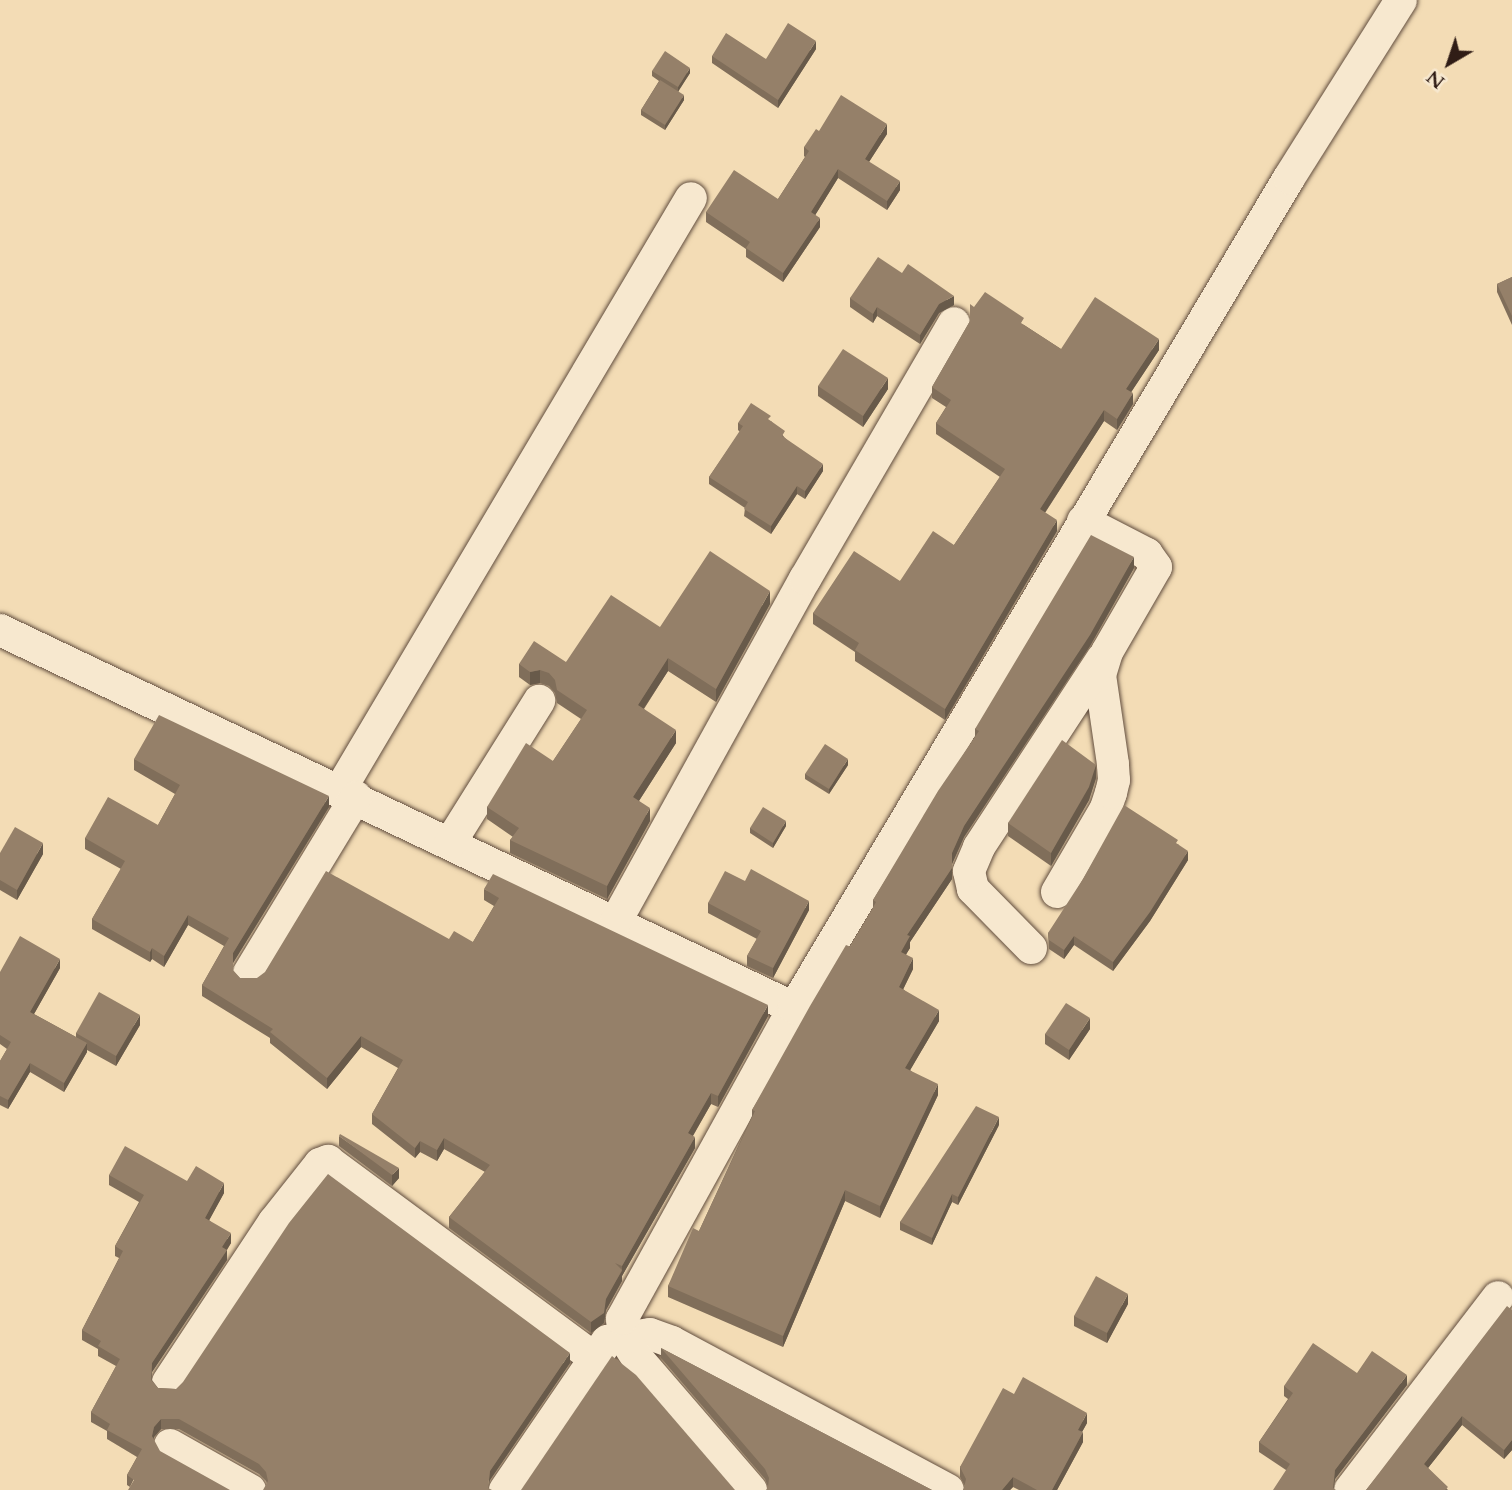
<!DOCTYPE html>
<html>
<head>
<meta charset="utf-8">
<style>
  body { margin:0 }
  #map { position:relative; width:1512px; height:1490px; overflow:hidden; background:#f3dcb5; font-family:Cardo,serif }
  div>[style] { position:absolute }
  .roads { filter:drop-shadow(0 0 2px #614d3e) drop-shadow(0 0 2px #614d3e) }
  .minor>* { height:32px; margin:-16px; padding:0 16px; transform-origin:16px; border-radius:16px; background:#f7e8cf }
  .wall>* { inset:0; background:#806e5a }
  .shaded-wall>* { inset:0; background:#685a4a }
  .building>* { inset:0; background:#958069 }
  span { translate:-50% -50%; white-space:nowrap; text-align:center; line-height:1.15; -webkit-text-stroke:5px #f7e8cf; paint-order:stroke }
  .north { position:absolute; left:1414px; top:28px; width:70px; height:70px; -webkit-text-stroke:5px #f7e8cf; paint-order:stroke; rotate:219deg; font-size:19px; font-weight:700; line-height:28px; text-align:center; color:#301d16 }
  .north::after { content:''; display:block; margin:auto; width:24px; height:32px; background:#301d16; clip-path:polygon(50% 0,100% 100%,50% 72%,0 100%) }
</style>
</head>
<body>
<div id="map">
  <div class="roads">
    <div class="minor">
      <div style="left:0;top:630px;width:879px;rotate:25.46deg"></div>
      <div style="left:340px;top:790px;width:688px;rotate:-59.34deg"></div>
      <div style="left:450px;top:843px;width:168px;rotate:-57.9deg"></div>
      <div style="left:1057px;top:892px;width:97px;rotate:-59.7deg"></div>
      <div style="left:1106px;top:808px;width:16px;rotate:-72deg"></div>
      <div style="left:1111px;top:793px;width:13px;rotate:-77deg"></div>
      <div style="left:1114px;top:780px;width:16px;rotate:-94deg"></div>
      <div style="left:1113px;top:764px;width:90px;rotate:-98.3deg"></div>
      <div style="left:1100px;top:675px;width:24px;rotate:-73deg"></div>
      <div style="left:1107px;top:652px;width:98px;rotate:-60deg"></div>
      <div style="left:1156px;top:567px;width:16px;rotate:-125deg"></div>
      <div style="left:1147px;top:554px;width:72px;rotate:-152.7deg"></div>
      <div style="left:616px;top:921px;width:391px;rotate:-61.1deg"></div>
      <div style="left:805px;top:579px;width:296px;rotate:-59.8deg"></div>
      <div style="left:1031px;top:948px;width:83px;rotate:-134.5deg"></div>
      <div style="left:973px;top:889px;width:18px;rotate:-103deg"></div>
      <div style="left:969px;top:871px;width:26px;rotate:-67deg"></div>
      <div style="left:979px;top:847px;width:225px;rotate:-56.8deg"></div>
      <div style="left:249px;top:973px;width:206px;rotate:-58.7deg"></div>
      <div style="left:624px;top:1338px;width:26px;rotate:-9deg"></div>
      <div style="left:650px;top:1334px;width:23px;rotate:20deg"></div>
      <div style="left:672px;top:1342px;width:313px;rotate:28.2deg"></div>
      <div style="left:168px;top:1382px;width:192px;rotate:-56.5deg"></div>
      <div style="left:274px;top:1222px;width:74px;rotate:-51.6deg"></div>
      <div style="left:320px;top:1164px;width:9px;rotate:-21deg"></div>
      <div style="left:328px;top:1161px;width:331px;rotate:36.5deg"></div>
      <div style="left:170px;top:1445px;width:92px;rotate:29.4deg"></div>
      <div style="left:505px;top:1490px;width:181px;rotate:-55.6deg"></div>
      <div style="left:751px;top:1490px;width:174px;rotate:-130.8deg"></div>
      <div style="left:637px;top:1358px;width:24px;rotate:-123deg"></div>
      <div style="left:624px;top:1338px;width:19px;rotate:-96deg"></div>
      <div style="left:622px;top:1319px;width:355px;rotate:-61.1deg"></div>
      <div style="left:794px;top:1008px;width:966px;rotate:-59.19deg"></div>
      <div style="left:1289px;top:178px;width:210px;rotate:-57.8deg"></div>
      <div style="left:1350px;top:1490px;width:243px;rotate:-52.5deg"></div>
    </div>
  </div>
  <div class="wall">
    <div style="clip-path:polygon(816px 49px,778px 108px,712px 63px,712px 56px,766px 59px)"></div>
    <div style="clip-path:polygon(652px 71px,690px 73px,678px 91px,684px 100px,665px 130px,641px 115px,641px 110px,659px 81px,652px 76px)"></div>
    <div style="clip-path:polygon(887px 134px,869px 162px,900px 190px,887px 210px,838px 178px,815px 215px,820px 227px,783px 282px,746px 257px,746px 249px,706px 222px,706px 212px,778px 199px,805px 157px,804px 156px,804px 147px)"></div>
    <div style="clip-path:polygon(902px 273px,954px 305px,939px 313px,920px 344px,877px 316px,873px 323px,850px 307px,850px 298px)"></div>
    <div style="clip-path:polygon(1512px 277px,1512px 325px,1497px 292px,1497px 284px)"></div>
    <div style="clip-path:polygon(974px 307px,1024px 325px,1061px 349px,1159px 350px,1131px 392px,1133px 404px,1117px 430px,1104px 421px,1045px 513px,1057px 531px,945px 720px,855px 661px,855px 652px,813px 624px,813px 613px,900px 581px,954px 545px,1000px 477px,936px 434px,936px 423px,946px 407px,932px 398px,932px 387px,970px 321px)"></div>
    <div style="clip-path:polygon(818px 386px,888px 389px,863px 427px,818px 396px)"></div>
    <div style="clip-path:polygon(771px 421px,785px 438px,823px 471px,805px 499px,797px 494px,771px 534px,744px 516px,745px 508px,709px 484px,709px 477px,740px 432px,738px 430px,738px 423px)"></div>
    <div style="clip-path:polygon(1134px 568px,1090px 646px,964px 837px,952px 864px,952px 879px,910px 942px,910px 948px,906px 954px,913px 969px,903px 989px,939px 1021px,910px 1070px,938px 1095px,880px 1218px,845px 1201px,783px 1347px,668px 1297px,668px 1286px,699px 1231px,752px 1116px,752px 1110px,851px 947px,873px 909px,873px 900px,975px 736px,975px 729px)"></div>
    <div style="clip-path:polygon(770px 604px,716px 702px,668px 671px,644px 709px,676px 743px,639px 801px,650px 821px,607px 899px,510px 853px,510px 840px,513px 837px,487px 819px,487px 807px,553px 761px,581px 719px,557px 703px,555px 693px,549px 686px,540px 683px,530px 685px,519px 677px,519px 664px,566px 662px,660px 627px)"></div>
    <div style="clip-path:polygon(134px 759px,329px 807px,233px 963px,233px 971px,240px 978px,257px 978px,449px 939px,473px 942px,494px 906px,484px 900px,484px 889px,768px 1016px,718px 1107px,711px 1104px,693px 1136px,695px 1148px,622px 1276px,622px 1281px,606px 1310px,604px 1323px,591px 1333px,449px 1228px,449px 1217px,485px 1172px,444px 1149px,437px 1161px,420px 1152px,415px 1158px,372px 1124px,372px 1114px,398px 1068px,361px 1047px,327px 1089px,270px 1043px,270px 1038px,202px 996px,202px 985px,224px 946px,188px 925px,164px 967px,152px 959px,150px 962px,92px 929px,92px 919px,121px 869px,85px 849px,85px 838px,158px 825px,175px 794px,134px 770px)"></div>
    <div style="clip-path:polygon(848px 765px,829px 794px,805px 779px,805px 774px)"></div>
    <div style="clip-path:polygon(1096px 778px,1089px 800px,1051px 866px,1008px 836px,1008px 823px)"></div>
    <div style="clip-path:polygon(786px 826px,773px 848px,750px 833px,750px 828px)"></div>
    <div style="clip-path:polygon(1178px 844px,1188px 860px,1150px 921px,1113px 971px,1074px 945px,1064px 959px,1049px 949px,1048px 933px)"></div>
    <div style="clip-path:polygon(0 853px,43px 854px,17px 900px,0 890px)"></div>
    <div style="clip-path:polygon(745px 881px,809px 910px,773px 978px,747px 966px,747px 956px,757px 939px,708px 913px,708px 903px)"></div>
    <div style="clip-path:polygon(60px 968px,34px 1014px,76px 1037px,76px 1033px,140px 1025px,116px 1066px,87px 1050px,87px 1052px,64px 1092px,30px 1072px,8px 1109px,0 1105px,0 1061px,7px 1049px,0 1044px,0 972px)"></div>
    <div style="clip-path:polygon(1090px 1029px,1069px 1060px,1045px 1044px,1045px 1034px)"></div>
    <div style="clip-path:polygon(999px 1125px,958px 1205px,952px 1202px,932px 1245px,900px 1230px,900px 1222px)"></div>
    <div style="clip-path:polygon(339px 1136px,399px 1178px,392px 1186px,339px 1146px)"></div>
    <div style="clip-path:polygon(109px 1175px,187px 1181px,224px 1193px,209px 1220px,231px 1243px,227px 1250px,227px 1260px,152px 1372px,152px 1380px,158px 1388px,176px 1389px,570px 1363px,490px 1480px,267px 1484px,266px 1481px,259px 1474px,179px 1429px,161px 1429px,154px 1437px,130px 1487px,127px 1485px,127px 1475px,137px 1457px,107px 1439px,107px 1431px,91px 1422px,91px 1412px,116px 1366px,98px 1356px,98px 1349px,82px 1340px,82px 1330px,119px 1258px,115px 1256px,115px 1246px,139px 1202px,109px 1185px)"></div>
    <div style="clip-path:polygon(1128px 1304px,1107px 1343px,1074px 1326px,1074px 1316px)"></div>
    <div style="clip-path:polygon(1512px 1310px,1512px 1450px,1504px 1459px,1462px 1425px,1428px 1468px,1448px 1490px,1366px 1490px)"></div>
    <div style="clip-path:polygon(661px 1348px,932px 1490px,768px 1487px,765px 1479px,661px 1358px)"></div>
    <div style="clip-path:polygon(1357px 1373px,1407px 1385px,1335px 1479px,1334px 1489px,1286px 1470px,1259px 1452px,1259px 1442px,1288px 1399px,1284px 1396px,1284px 1386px)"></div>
    <div style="clip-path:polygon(1014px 1394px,1087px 1423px,1082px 1432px,1083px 1442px,1057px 1490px,1019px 1490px,1013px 1487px,1010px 1490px,963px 1490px,965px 1486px,960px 1477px,960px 1467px)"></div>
  </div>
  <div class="shaded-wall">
    <div style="clip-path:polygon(816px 41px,816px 49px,778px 108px,778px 100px)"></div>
    <div style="clip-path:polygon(690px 68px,690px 73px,678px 92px,678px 87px)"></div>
    <div style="clip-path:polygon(684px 95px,684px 100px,665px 130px,665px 125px)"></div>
    <div style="clip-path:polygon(887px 124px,887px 134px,865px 168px,865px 159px)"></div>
    <div style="clip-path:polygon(838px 169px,838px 178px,811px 222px,811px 212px)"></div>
    <div style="clip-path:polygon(900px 181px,900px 190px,887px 210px,887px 201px)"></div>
    <div style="clip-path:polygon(820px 218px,820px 227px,783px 282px,783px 273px)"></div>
    <div style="clip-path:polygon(954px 296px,954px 305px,939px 313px,920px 344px,920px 335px,939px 304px)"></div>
    <div style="clip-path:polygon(877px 307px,877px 316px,873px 323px,873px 314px)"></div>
    <div style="clip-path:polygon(1159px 339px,1159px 350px,1126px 400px,1126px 389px)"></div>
    <div style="clip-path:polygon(888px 378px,888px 389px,863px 427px,863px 416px)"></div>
    <div style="clip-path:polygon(1133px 393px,1133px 404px,1117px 430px,1117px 419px)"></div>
    <div style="clip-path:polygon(1104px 410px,1104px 421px,1040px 520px,1040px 509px)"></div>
    <div style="clip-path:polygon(823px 464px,823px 471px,805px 499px,805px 491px)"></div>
    <div style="clip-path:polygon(797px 486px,797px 494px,771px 534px,771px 526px)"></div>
    <div style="clip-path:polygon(1057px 520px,1057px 531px,945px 720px,945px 709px)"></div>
    <div style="clip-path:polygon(1134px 557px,1134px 568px,1090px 646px,964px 837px,952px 864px,952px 853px,964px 826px)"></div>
    <div style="clip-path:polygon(770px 591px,770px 604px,716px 702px,716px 689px)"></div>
    <div style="clip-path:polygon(668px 658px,668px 671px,638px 717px,638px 705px)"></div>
    <div style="clip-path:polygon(540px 670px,540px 683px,530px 685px,530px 672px)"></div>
    <div style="clip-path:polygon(676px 730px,676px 743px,633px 810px,633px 797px)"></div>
    <div style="clip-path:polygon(848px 759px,848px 765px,829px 794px,829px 789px)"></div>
    <div style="clip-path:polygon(1096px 765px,1096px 778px,1089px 800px,1051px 866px,1051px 853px)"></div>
    <div style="clip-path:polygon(329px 796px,329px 807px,233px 963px,233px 953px)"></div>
    <div style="clip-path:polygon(650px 808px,650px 821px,607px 899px,607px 886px)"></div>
    <div style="clip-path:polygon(786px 821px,786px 826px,773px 848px,773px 843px)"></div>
    <div style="clip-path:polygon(43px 843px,43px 854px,17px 900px,17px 890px)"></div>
    <div style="clip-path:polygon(1188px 851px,1188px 860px,1150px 921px,1113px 971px,1113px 962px)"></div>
    <div style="clip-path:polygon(952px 868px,952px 879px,910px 942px,910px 948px,901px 963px,901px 952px,907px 935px)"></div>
    <div style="clip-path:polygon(809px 901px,809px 910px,773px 978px,773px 968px)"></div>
    <div style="clip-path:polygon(188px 915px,188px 925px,164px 967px,164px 956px)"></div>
    <div style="clip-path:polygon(1074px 936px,1074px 945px,1064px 959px,1064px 950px)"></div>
    <div style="clip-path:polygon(152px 948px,152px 959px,150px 962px,150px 952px)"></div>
    <div style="clip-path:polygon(913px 958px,913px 969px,899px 998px,899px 987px)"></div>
    <div style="clip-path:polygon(60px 959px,60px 968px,30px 1021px,30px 1012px)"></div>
    <div style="clip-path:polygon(768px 1005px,768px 1016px,718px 1107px,718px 1096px)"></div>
    <div style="clip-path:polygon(939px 1010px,939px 1021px,905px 1079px,905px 1068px)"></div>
    <div style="clip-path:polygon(140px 1015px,140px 1025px,116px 1066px,116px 1056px)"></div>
    <div style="clip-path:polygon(1090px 1018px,1090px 1029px,1069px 1060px,1069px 1050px)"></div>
    <div style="clip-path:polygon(361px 1036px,361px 1047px,327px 1089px,327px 1078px)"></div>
    <div style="clip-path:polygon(87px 1043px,87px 1052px,64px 1092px,64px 1083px)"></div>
    <div style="clip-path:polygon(30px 1063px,30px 1072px,8px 1109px,8px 1100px)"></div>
    <div style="clip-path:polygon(938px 1084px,938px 1095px,880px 1218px,880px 1206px)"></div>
    <div style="clip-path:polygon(711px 1093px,711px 1104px,688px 1144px,688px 1133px)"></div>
    <div style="clip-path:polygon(999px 1117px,999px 1125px,958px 1205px,958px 1197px)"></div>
    <div style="clip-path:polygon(695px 1137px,695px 1148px,622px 1276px,622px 1281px,606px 1310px,604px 1323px,591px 1333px,591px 1322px,622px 1271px,622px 1266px)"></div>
    <div style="clip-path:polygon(444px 1138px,444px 1149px,437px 1161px,437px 1150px)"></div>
    <div style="clip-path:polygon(420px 1141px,420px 1152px,415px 1158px,415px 1148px)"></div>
    <div style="clip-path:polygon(399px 1168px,399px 1178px,392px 1186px,392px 1175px)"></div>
    <div style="clip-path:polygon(224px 1183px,224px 1193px,205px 1228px,205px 1218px)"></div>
    <div style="clip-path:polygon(845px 1190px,845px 1201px,783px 1347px,783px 1336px)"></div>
    <div style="clip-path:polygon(952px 1194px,952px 1202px,932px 1245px,932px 1238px)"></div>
    <div style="clip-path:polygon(231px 1233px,231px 1243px,222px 1257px,222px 1247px)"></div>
    <div style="clip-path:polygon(227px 1250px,227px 1260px,152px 1372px,151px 1390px,152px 1363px)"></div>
    <div style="clip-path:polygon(1128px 1294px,1128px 1304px,1107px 1343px,1107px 1333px)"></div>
    <div style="clip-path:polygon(570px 1353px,570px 1363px,490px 1480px,488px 1490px,490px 1471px)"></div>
    <div style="clip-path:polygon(1407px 1375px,1407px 1385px,1335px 1479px,1333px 1490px,1335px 1470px)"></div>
    <div style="clip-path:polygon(1087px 1413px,1087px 1423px,1078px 1439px,1078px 1430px)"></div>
    <div style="clip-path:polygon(1462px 1416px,1462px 1425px,1424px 1473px,1424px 1464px)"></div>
    <div style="clip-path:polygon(161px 1419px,161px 1429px,154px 1437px,152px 1446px,152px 1436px,154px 1427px)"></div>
    <div style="clip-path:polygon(1083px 1432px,1083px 1442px,1057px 1490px,1052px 1490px)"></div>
    <div style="clip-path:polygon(1512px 1440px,1512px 1450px,1504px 1459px,1504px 1450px)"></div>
    <div style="clip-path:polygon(1013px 1477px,1013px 1487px,1010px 1490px,1002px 1490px)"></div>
  </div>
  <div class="building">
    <div style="clip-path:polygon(788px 23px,816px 41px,778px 100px,712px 56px,726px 33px,766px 59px)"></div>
    <div style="clip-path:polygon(665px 51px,690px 68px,678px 87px,652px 71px)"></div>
    <div style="clip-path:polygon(660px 80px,684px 95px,665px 125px,641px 110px)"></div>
    <div style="clip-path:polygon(841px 95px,887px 124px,865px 159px,900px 181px,887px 201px,838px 169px,811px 212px,820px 218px,783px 273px,746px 248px,750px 242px,706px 212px,734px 170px,778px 199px,809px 151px,804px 147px,816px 129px,819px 131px)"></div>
    <div style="clip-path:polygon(878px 257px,902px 273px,908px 264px,954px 296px,939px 304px,920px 335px,877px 307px,873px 314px,850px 298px)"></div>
    <div style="clip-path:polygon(1512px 277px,1512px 316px,1497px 284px)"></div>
    <div style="clip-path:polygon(985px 292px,1024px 318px,1021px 323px,1061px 349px,1095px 297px,1159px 339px,1126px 389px,1133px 393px,1117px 419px,1104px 410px,1040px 509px,1057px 520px,945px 709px,855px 650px,859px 643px,813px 613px,854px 551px,900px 581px,933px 531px,954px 545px,1005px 469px,936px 423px,951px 400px,932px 387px,970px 321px,970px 304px,974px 307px)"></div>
    <div style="clip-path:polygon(843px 349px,888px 378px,863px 416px,818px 386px)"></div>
    <div style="clip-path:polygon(751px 403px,771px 416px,768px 419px,785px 431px,782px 436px,823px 464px,805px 491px,797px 486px,771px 526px,744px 509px,748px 502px,709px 477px,743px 426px,738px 423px)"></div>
    <div style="clip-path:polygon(1091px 535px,1134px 557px,1090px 635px,964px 826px,952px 853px,952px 868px,907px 935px,910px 936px,901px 952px,913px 958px,899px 987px,939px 1010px,905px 1068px,938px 1084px,880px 1206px,845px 1190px,783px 1336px,668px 1286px,693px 1228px,699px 1231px,755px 1111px,752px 1110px,810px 1006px,846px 945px,851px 947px,876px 902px,873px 900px,938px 791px,979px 731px,975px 729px)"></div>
    <div style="clip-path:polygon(710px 551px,770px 591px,716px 689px,668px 658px,638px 705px,676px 730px,633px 797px,650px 808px,607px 886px,510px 840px,519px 828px,487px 807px,526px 743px,553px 761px,587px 710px,557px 690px,555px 680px,549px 673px,540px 670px,530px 672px,519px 664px,534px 641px,566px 662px,611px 595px,660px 627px)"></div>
    <div style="clip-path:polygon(159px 715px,329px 796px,233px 953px,233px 970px,240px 978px,257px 978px,265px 972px,326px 871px,449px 939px,454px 931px,473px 942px,499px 898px,484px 889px,493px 874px,768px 1005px,718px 1096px,711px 1093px,688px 1133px,695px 1137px,622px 1266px,615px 1263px,622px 1270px,606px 1299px,604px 1313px,591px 1322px,449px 1217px,490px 1165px,444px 1138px,437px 1150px,420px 1141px,415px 1148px,372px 1114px,403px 1060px,361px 1036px,327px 1078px,270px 1032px,273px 1029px,202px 985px,229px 938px,188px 915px,164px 956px,152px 948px,150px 952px,92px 919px,125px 861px,85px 838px,108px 797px,158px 825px,180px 785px,134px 759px)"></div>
    <div style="clip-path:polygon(1062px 740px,1096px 765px,1089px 787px,1051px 853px,1008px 823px)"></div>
    <div style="clip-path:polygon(825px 744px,848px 759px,829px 789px,805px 774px)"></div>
    <div style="clip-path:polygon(1124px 805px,1178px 840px,1176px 843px,1188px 851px,1150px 912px,1113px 962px,1074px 936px,1064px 950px,1049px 940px,1048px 933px,1083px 879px)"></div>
    <div style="clip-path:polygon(763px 807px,786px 821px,773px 843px,750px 828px)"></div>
    <div style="clip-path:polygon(15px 827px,43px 843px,17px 890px,0 880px,0 853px)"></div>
    <div style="clip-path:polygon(751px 869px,809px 901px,773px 968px,747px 956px,761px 931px,708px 903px,725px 871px,745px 881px)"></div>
    <div style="clip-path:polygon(20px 936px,60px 959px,30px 1012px,87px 1043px,64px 1083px,30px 1063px,8px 1100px,0 1096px,0 1061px,11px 1042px,0 1035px,0 972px)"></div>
    <div style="clip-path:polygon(99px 992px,140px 1015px,116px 1056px,76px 1033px)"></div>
    <div style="clip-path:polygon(1066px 1003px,1090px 1018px,1069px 1050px,1045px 1034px)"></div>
    <div style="clip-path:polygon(976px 1106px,999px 1117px,958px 1197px,952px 1194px,932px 1238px,900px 1222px)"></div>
    <div style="clip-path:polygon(340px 1134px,399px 1168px,392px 1175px,339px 1136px)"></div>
    <div style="clip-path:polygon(125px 1146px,187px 1181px,196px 1166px,224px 1183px,205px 1218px,231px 1233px,222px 1247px,227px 1250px,152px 1363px,151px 1380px,158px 1388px,176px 1389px,183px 1382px,289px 1223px,328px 1174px,570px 1353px,490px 1471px,488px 1488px,492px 1490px,263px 1490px,268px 1481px,266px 1472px,259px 1464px,179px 1419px,161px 1419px,154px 1427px,152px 1436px,160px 1451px,230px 1490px,128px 1490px,134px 1480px,127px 1475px,142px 1449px,107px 1430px,110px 1424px,91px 1412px,120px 1359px,98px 1346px,101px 1341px,82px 1330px,123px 1251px,115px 1246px,144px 1195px,109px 1175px)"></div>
    <div style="clip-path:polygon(1096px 1276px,1128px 1294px,1107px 1333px,1074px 1316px)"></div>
    <div style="clip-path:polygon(1507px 1306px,1512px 1310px,1512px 1440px,1504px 1450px,1462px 1416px,1424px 1464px,1448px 1487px,1445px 1490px,1366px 1490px)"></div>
    <div style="clip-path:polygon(1313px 1343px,1357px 1373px,1372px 1351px,1407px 1375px,1335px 1470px,1333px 1488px,1336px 1490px,1273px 1490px,1290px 1464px,1259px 1442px,1293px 1393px,1284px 1386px)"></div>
    <div style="clip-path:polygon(661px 1348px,932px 1490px,766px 1490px,768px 1487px,769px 1478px,765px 1469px)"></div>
    <div style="clip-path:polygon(612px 1356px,636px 1375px,735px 1490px,521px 1490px)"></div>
    <div style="clip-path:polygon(1023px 1377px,1087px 1413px,1078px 1430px,1083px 1432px,1052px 1490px,1037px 1490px,1013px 1477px,1002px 1490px,963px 1490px,964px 1488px,966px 1479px,960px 1467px,1003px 1388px,1014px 1394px)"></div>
  </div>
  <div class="north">N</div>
</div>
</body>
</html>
